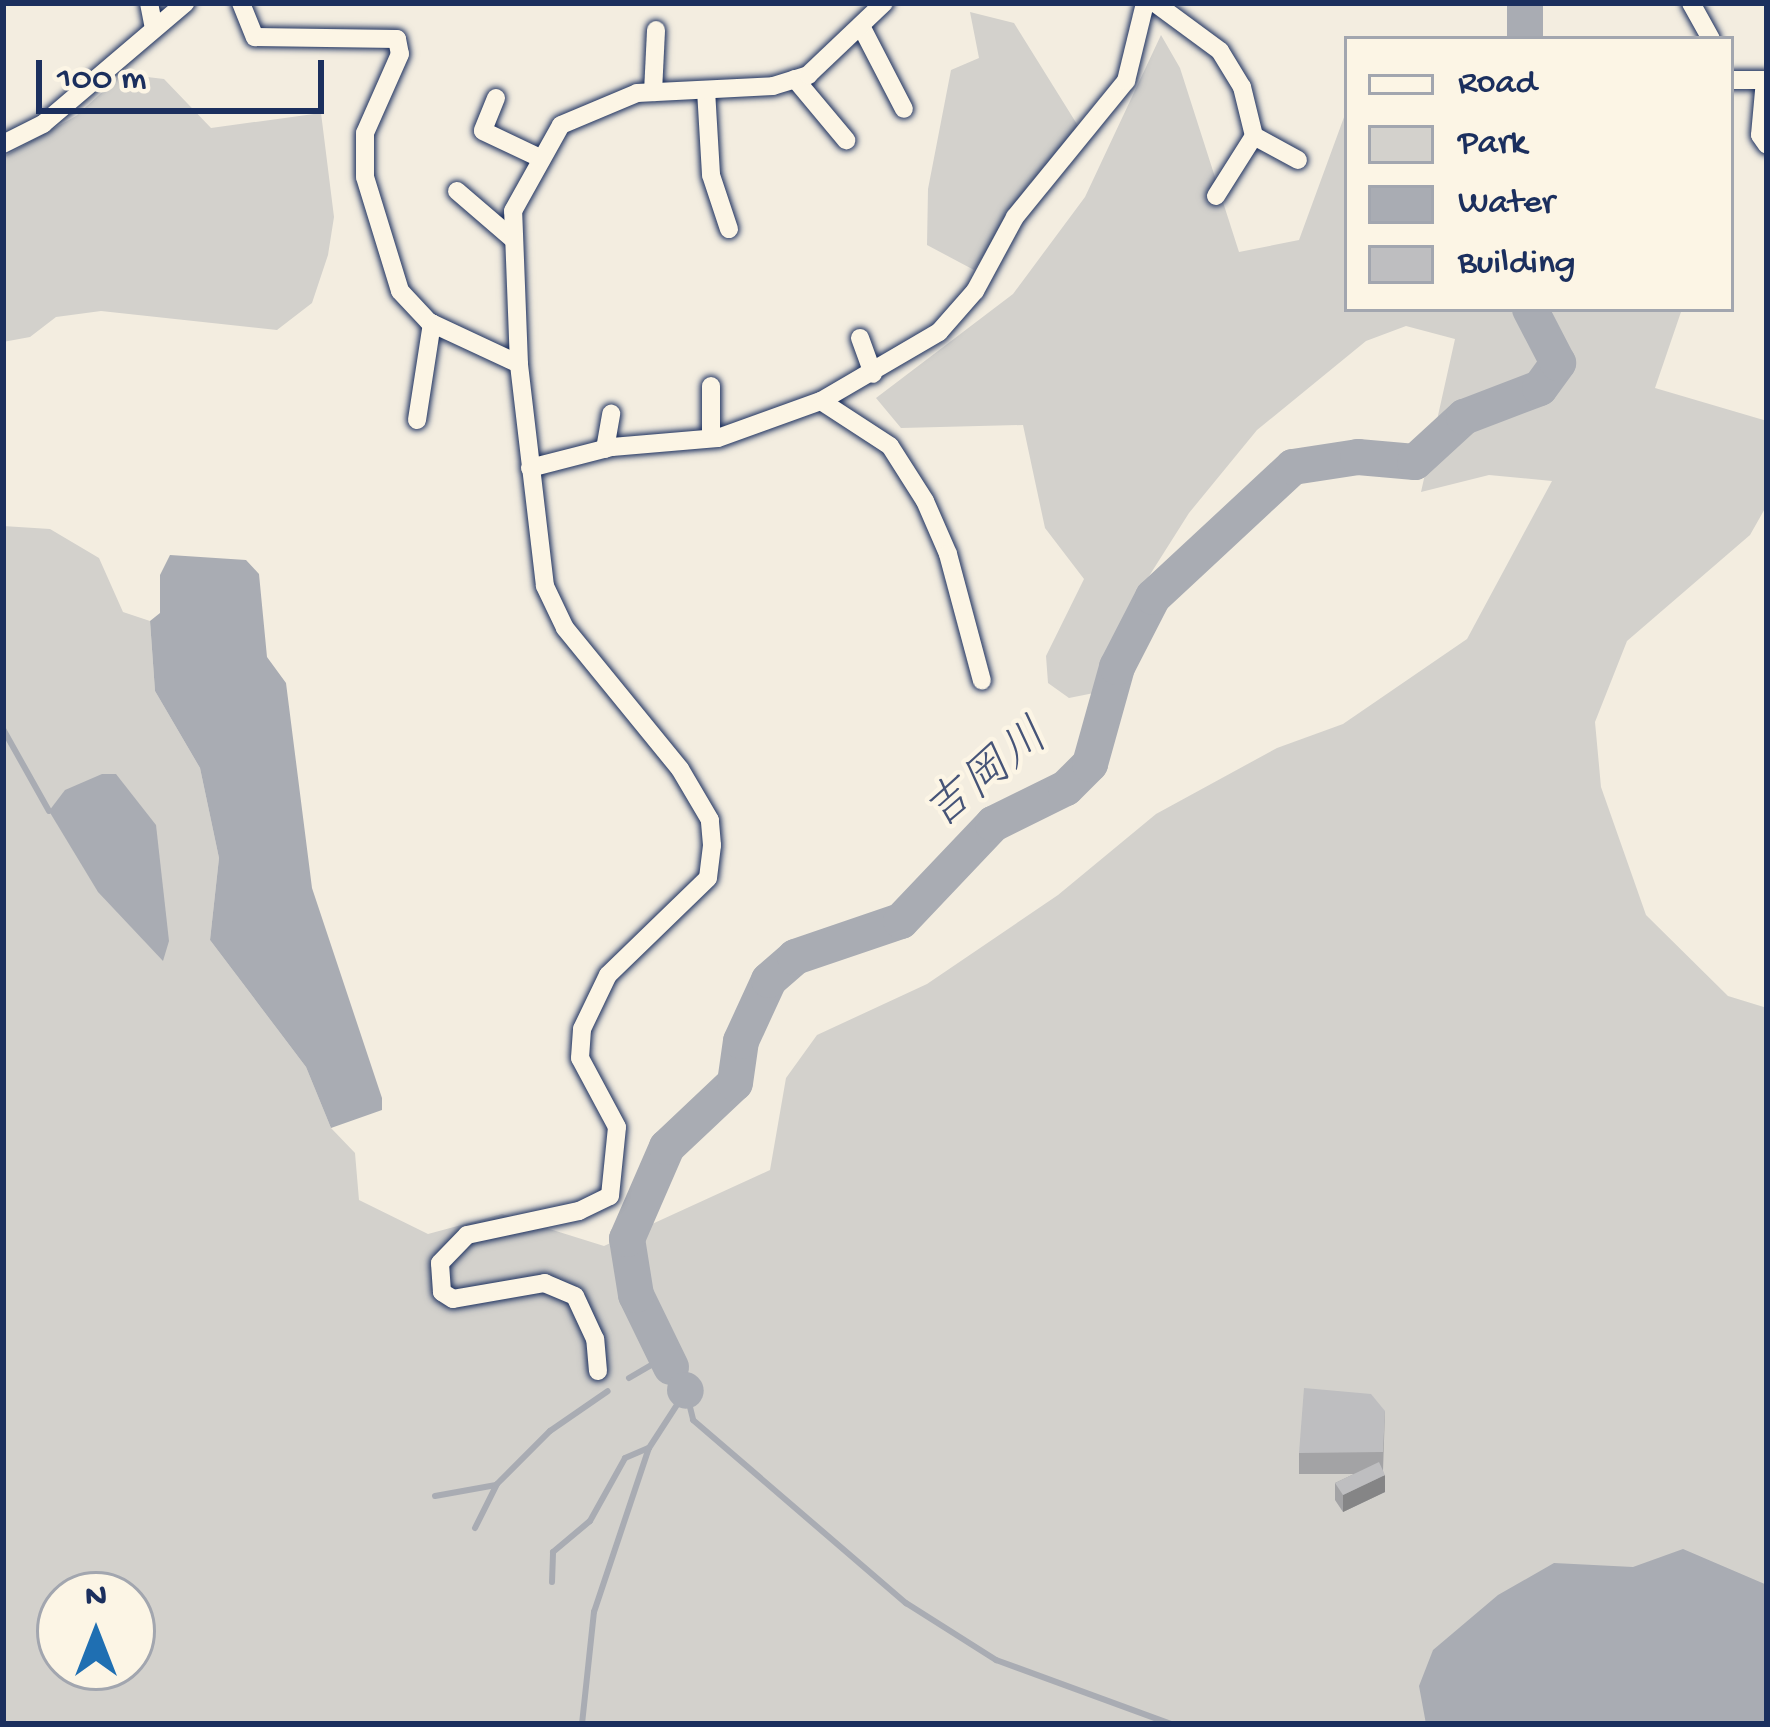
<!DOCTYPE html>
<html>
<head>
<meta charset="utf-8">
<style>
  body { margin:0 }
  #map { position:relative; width:1770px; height:1727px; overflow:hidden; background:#f3ede0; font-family:"Gochi Hand","Klee One",sans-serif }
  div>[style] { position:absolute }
  .green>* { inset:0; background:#d3d1cc }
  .water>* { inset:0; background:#a9acb3 }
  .stream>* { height:6px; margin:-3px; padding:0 3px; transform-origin:3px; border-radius:3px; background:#a9acb3 }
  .river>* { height:36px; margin:-18px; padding:0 18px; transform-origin:18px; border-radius:18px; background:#a9acb3 }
  .roads { filter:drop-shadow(0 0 3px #1b2f5e) drop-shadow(0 0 3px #1b2f5e) }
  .minor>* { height:18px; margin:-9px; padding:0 9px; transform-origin:9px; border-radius:9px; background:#fcf5e5 }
  .wall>* { inset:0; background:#a3a3a5 }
  .shaded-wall>* { inset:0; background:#858586 }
  .building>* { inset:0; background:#bebec0 }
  span { translate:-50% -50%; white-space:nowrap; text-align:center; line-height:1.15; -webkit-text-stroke:9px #fcf5e5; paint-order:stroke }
  .water-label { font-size:48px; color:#465478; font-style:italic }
  .frame { position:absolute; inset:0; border:6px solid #1b2f5e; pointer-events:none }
  .legend { position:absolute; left:1344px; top:36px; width:390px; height:276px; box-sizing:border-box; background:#fcf5e5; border:3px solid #a2a6af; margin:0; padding:15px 21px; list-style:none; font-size:36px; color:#1b2f5e }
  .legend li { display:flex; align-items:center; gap:24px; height:60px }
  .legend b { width:60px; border:3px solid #a2a6af }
  .north { position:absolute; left:36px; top:1571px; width:120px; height:120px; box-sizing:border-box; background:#fcf5e5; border:3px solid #a2a6af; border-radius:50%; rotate:0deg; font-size:33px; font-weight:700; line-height:48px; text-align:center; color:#1b2f5e }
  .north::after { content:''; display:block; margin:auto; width:42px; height:54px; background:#1f6fb2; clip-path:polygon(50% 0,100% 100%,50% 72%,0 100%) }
  .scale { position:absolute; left:36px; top:60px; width:288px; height:54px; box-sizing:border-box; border:6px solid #1b2f5e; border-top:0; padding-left:15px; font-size:36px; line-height:42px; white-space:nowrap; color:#1b2f5e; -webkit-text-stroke:9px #fcf5e5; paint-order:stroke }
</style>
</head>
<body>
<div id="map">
  <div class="green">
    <div style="clip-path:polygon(970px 12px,1014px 23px,1080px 129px,1028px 185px,974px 270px,927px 245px,928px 189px,951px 70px,979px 58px)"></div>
    <div style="clip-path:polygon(evenodd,1161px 35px,1180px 68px,1239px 252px,1299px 240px,1347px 109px,1347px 309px,1682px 309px,1655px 388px,1767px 421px,1767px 505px,1750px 535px,1627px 641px,1595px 722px,1601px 787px,1646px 915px,1728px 996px,1767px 1008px,1767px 1724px,3px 1724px,3px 526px,50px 529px,99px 558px,123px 612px,150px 621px,155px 691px,200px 768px,219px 858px,210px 940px,306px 1067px,331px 1128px,355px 1153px,359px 1200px,428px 1234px,502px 1214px,604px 1246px,770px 1170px,786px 1078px,817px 1035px,927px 984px,1058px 895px,1156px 814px,1277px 748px,1343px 724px,1467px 639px,1552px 481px,1489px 475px,1421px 492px,1455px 339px,1406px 326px,1366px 341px,1257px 430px,1189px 513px,1139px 592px,1122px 652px,1094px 693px,1069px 698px,1048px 683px,1046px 656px,1084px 579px,1045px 528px,1023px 425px,901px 428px,876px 398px,1013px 294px,1085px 197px,1161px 35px,60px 1595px,132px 1595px,132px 1667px,60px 1667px,60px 1595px)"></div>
    <div style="clip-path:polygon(122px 74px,164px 79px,211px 128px,321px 113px,334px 217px,328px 255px,312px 303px,277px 330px,101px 311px,56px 317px,30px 337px,3px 342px,3px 157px,76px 116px)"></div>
  </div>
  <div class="water">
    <div style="clip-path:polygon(170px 555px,246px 560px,259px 574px,267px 657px,286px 683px,312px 888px,382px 1098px,382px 1110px,331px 1128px,306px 1067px,210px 940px,219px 858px,200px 768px,155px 691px,150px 621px,160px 613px,160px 575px)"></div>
    <div style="clip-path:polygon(102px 774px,116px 774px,156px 825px,169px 941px,163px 961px,98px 892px,49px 811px,65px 790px)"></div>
    <div style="clip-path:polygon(1683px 1549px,1767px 1585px,1767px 1724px,1426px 1724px,1419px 1686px,1433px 1650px,1498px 1595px,1554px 1563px,1633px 1567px)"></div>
  </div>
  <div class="stream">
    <div style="left:3px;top:729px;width:94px;rotate:60.7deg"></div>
    <div style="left:629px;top:1378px;width:42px;rotate:-30.3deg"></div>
    <div style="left:686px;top:1391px;width:30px;rotate:76deg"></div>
    <div style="left:693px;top:1420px;width:281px;rotate:40.7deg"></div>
    <div style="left:906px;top:1603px;width:107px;rotate:32.3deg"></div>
    <div style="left:996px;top:1660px;width:186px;rotate:20.1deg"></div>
    <div style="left:435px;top:1496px;width:62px;rotate:-10.2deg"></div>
    <div style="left:475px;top:1528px;width:49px;rotate:-63.4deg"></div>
    <div style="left:497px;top:1484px;width:75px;rotate:-45deg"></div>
    <div style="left:550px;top:1431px;width:70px;rotate:-34.6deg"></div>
    <div style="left:552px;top:1582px;width:30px;rotate:-88deg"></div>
    <div style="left:553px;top:1552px;width:48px;rotate:-40deg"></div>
    <div style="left:590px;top:1521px;width:72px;rotate:-60.9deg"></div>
    <div style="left:625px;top:1458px;width:26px;rotate:-23deg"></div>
    <div style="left:582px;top:1724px;width:113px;rotate:-83.9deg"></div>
    <div style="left:594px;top:1612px;width:173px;rotate:-71.5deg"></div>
    <div style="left:649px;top:1448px;width:64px;rotate:-57.1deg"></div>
  </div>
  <div class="river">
    <div style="left:1525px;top:3px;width:36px;rotate:90deg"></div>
    <div style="left:671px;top:1367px;width:80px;rotate:-115.9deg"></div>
    <div style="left:636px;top:1295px;width:57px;rotate:-99.1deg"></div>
    <div style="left:627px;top:1239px;width:100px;rotate:-66.5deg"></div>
    <div style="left:667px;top:1147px;width:93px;rotate:-43.3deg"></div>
    <div style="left:735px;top:1083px;width:42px;rotate:-81.9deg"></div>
    <div style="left:741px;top:1041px;width:67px;rotate:-65.3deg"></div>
    <div style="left:769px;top:980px;width:35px;rotate:-41deg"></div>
    <div style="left:795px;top:957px;width:112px;rotate:-18.8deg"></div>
    <div style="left:901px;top:921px;width:134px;rotate:-46.5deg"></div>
    <div style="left:993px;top:824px;width:81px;rotate:-26.3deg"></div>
    <div style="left:1066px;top:788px;width:34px;rotate:-45deg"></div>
    <div style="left:1090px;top:764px;width:101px;rotate:-74.4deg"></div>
    <div style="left:1117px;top:667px;width:79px;rotate:-62.8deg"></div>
    <div style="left:1153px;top:597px;width:191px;rotate:-42.9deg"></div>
    <div style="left:1293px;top:467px;width:66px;rotate:-8.7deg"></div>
    <div style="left:1358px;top:457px;width:57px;rotate:5deg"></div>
    <div style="left:1415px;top:462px;width:67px;rotate:-42.6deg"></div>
    <div style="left:1464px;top:417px;width:81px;rotate:-20.9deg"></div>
    <div style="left:1540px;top:388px;width:31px;rotate:-54deg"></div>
    <div style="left:1558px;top:363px;width:61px;rotate:-117.4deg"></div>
    <div style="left:685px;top:1390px;width:1px;rotate:45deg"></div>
  </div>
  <div class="roads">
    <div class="minor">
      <div style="left:149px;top:3px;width:25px;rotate:79deg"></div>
      <div style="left:241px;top:3px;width:37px;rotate:68deg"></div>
      <div style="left:255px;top:37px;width:142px;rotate:0.8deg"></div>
      <div style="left:397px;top:39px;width:15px;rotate:79deg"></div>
      <div style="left:400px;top:54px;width:86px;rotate:113.9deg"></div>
      <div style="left:365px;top:133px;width:44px;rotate:90deg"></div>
      <div style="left:365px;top:177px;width:119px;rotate:72.9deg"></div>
      <div style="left:400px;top:291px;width:42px;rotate:46.9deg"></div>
      <div style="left:429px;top:322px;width:99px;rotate:25deg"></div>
      <div style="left:1155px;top:3px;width:81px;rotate:36.4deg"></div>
      <div style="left:1220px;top:51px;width:42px;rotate:58.6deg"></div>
      <div style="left:1242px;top:87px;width:50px;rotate:76.2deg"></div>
      <div style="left:1254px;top:136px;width:50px;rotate:28.6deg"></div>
      <div style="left:1691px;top:3px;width:41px;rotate:60.9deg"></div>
      <div style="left:862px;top:28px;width:91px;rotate:62.6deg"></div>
      <div style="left:795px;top:79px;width:80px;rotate:50.1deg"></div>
      <div style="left:1731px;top:80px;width:34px"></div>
      <div style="left:1765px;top:80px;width:55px;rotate:95.2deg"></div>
      <div style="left:1760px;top:135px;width:12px;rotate:55deg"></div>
      <div style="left:706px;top:90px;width:85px;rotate:86.6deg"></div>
      <div style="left:711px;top:175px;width:57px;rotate:71.6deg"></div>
      <div style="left:653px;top:92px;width:62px;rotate:-87.2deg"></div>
      <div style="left:496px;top:98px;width:35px;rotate:112deg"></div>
      <div style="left:483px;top:131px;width:61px;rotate:25.3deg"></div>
      <div style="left:3px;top:144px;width:45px;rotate:-26.6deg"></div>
      <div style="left:43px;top:124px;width:187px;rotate:-40.4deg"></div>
      <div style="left:457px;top:191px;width:75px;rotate:40.7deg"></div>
      <div style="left:1216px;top:196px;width:71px;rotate:-57.7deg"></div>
      <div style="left:860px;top:338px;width:38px;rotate:70deg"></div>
      <div style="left:821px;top:401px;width:82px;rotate:33.1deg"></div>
      <div style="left:890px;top:446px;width:65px;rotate:57.5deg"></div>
      <div style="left:925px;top:501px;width:58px;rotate:66.5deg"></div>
      <div style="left:948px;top:554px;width:131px;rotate:75deg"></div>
      <div style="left:417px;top:420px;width:98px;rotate:-81.2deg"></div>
      <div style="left:711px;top:438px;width:52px;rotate:-90deg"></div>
      <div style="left:605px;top:449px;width:36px;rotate:-80deg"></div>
      <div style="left:530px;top:468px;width:85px;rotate:-14.4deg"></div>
      <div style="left:612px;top:447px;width:106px;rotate:-4.9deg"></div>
      <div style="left:718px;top:438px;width:109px;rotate:-19.8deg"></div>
      <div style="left:821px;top:401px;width:137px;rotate:-30.3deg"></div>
      <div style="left:939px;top:332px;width:55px;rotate:-48.7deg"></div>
      <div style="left:975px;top:291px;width:84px;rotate:-61.6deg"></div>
      <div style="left:1015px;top:217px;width:176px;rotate:-50.8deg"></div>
      <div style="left:1126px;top:81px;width:80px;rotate:-76.3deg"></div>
      <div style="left:598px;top:1371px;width:32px;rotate:-95deg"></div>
      <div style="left:595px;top:1339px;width:47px;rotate:-114.9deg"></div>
      <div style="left:575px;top:1296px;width:33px;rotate:-157deg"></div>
      <div style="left:545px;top:1283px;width:93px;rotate:170.1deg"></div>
      <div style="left:453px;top:1299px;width:13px;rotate:-148deg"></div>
      <div style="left:442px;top:1292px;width:29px;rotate:-94deg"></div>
      <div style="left:440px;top:1263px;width:39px;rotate:-46deg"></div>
      <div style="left:467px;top:1235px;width:115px;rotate:-12.1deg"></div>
      <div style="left:579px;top:1211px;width:34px;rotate:-26deg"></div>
      <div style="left:610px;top:1196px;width:69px;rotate:-84.2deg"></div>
      <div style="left:617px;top:1127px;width:78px;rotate:-118.2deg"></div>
      <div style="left:580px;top:1058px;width:29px;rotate:-86deg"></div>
      <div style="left:582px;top:1029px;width:60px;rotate:-64.3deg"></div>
      <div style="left:608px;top:975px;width:139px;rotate:-44.1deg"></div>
      <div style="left:708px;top:878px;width:33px;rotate:-83deg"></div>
      <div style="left:712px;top:845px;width:25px;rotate:-95deg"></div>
      <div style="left:710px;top:820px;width:59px;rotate:-120.5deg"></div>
      <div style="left:680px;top:769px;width:182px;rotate:-129.2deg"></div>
      <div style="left:565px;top:628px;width:47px;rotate:-115.5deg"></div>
      <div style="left:545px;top:586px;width:224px;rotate:-96.7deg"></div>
      <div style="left:519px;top:364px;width:153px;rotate:-92.2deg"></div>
      <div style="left:513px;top:211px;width:98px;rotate:-60.8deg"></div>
      <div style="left:561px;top:125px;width:82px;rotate:-22.8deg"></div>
      <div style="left:637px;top:93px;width:136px;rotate:-2.9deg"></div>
      <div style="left:773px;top:86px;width:37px;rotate:-17deg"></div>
      <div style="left:808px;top:75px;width:105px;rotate:-43.5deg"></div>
    </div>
  </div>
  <div class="wall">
    <div style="clip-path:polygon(1385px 1411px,1383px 1471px,1385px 1492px,1343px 1512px,1335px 1500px,1335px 1483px,1354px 1474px,1299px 1474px,1299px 1453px)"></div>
  </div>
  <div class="shaded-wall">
    <div style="clip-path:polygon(1385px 1475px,1385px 1492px,1343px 1512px,1343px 1495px)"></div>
  </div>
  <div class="building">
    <div style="clip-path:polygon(1304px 1388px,1371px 1394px,1385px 1411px,1383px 1452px,1299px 1453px)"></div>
    <div style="clip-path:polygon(1379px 1462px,1385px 1475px,1343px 1495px,1335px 1483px)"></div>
  </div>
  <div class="water-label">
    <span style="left:989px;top:778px;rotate:-39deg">吉岡川</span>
  </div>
  <div class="frame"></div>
  <ul class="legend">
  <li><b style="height:15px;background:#fcf5e5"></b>Road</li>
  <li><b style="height:33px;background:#d3d1cc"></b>Park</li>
  <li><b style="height:33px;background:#a9acb3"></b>Water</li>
  <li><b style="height:33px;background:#bebec0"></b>Building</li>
  </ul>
  <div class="north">N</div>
  <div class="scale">100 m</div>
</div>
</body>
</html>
